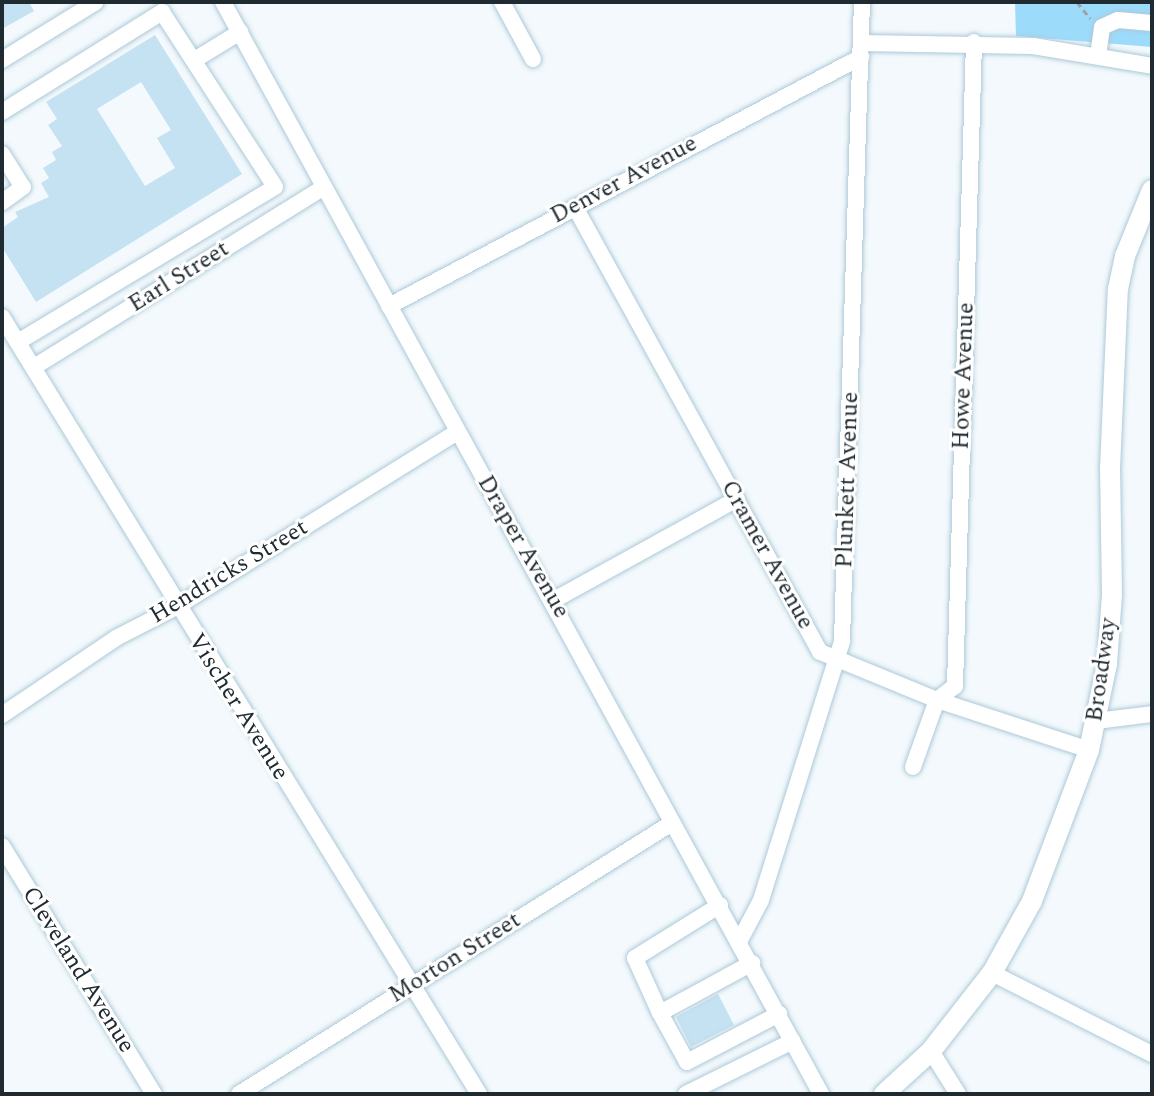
<!DOCTYPE html>
<html>
<head>
<meta charset="utf-8">
<style>
  body { margin:0 }
  #map { position:relative; width:1154px; height:1096px; overflow:hidden; background:#f3f9fc; font-family:Spectral,serif }
  div>[style] { position:absolute }
  .green>* { inset:0; background:#9ddbfb }
  .building>* { inset:0; background:#c5e2f2 }
  .path>* { height:3px; margin-top:-1.5px; transform-origin:0; background:repeating-linear-gradient(90deg,#9ba3a7 0 6px,transparent 0 10px) }
  .roads { filter:drop-shadow(0 0 2px #acc9d8) drop-shadow(0 0 2px #acc9d8) }
  .minor>* { height:16px; margin:-8px; padding:0 8px; transform-origin:8px; border-radius:8px; background:#fff }
  .major>* { height:20px; margin:-10px; padding:0 10px; transform-origin:10px; border-radius:10px; background:#fff }
  span { translate:-50% -50%; white-space:nowrap; text-align:center; line-height:1.15; -webkit-text-stroke:6px #fff; paint-order:stroke }
  .street-label { font-size:24px; color:#202b31 }
  .frame { position:absolute; inset:0; border:4px solid #202b31; pointer-events:none }
</style>
</head>
<body>
<div id="map">
  <div class="green">
    <div style="clip-path:polygon(1015px 2px,1152px 2px,1152px 47px,1016px 36px)"></div>
  </div>
  <div class="building">
    <div style="clip-path:polygon(2px 2px,29px 2px,34px 11px,2px 29px)"></div>
    <div style="clip-path:polygon(evenodd,155px 35px,242px 174px,36px 302px,2px 247px,2px 228px,18px 217px,15px 212px,49px 197px,41px 183px,49px 178px,43px 168px,56px 160px,52px 152px,62px 146px,48px 125px,57px 119px,46px 102px,155px 35px,141px 82px,171px 130px,157px 138px,175px 168px,145px 186px,97px 109px,141px 82px)"></div>
    <div style="clip-path:polygon(718px 994px,734px 1025px,691px 1047px,676px 1017px)"></div>
  </div>
  <div class="path">
    <div style="left:1077px;top:2px;width:21px;rotate:51deg"></div>
  </div>
  <div class="roads">
    <div class="minor">
      <div style="left:223px;top:2px;width:1245px;rotate:61.29deg"></div>
      <div style="left:502px;top:2px;width:65px;rotate:61.5deg"></div>
      <div style="left:861px;top:43px;width:172px;rotate:1deg"></div>
      <div style="left:1033px;top:46px;width:121px;rotate:9.5deg"></div>
      <div style="left:1098px;top:56px;width:29px;rotate:-82deg"></div>
      <div style="left:1102px;top:27px;width:17px;rotate:-24deg"></div>
      <div style="left:1118px;top:20px;width:34px;rotate:5deg"></div>
      <div style="left:196px;top:59px;width:52px;rotate:-31.5deg"></div>
      <div style="left:2px;top:60px;width:110px;rotate:-31.7deg"></div>
      <div style="left:2px;top:112px;width:189px;rotate:-32deg"></div>
      <div style="left:162px;top:12px;width:208px;rotate:57.1deg"></div>
      <div style="left:275px;top:187px;width:300px;rotate:148.9deg"></div>
      <div style="left:2px;top:154px;width:39px;rotate:58deg"></div>
      <div style="left:23px;top:187px;width:26px;rotate:144deg"></div>
      <div style="left:575px;top:207px;width:508px;rotate:61.16deg"></div>
      <div style="left:820px;top:652px;width:126px;rotate:22.3deg"></div>
      <div style="left:937px;top:700px;width:160px;rotate:18.2deg"></div>
      <div style="left:389px;top:306px;width:534px;rotate:-27.81deg"></div>
      <div style="left:2px;top:317px;width:912px;rotate:58.45deg"></div>
      <div style="left:34px;top:367px;width:341px;rotate:-31.8deg"></div>
      <div style="left:554px;top:600px;width:209px;rotate:-28.9deg"></div>
      <div style="left:2px;top:715px;width:138px;rotate:-34deg"></div>
      <div style="left:116px;top:638px;width:68px;rotate:-27.3deg"></div>
      <div style="left:176px;top:607px;width:331px;rotate:-31.9deg"></div>
      <div style="left:1096px;top:721px;width:56px;rotate:-7.1deg"></div>
      <div style="left:913px;top:767px;width:71px;rotate:-70.3deg"></div>
      <div style="left:937px;top:700px;width:23px;rotate:-38deg"></div>
      <div style="left:955px;top:686px;width:644px;rotate:-88.31deg"></div>
      <div style="left:2px;top:846px;width:291px;rotate:58.5deg"></div>
      <div style="left:720px;top:905px;width:100px;rotate:148.1deg"></div>
      <div style="left:635px;top:958px;width:60px;rotate:65.6deg"></div>
      <div style="left:660px;top:1013px;width:105px;rotate:-28.5deg"></div>
      <div style="left:740px;top:940px;width:45px;rotate:-62.3deg"></div>
      <div style="left:761px;top:900px;width:271px;rotate:-72.6deg"></div>
      <div style="left:842px;top:641px;width:639px;rotate:-88.21deg"></div>
      <div style="left:992px;top:973px;width:179px;rotate:26.9deg"></div>
      <div style="left:660px;top:1013px;width:56px;rotate:61.1deg"></div>
      <div style="left:687px;top:1062px;width:104px;rotate:-27.6deg"></div>
      <div style="left:931px;top:1051px;width:51px;rotate:57.9deg"></div>
      <div style="left:239px;top:1094px;width:511px;rotate:-32.04deg"></div>
      <div style="left:686px;top:1094px;width:119px;rotate:-26.4deg"></div>
    </div>
    <div class="major">
      <div style="left:884px;top:1094px;width:64px;rotate:-42.5deg"></div>
      <div style="left:931px;top:1051px;width:99px;rotate:-52deg"></div>
      <div style="left:992px;top:973px;width:82px;rotate:-60.9deg"></div>
      <div style="left:1032px;top:901px;width:161px;rotate:-69.3deg"></div>
      <div style="left:1089px;top:750px;width:88px;rotate:-78.2deg"></div>
      <div style="left:1107px;top:664px;width:70px;rotate:-85.9deg"></div>
      <div style="left:1112px;top:594px;width:125px;rotate:-90.9deg"></div>
      <div style="left:1110px;top:469px;width:180px;rotate:-87.5deg"></div>
      <div style="left:1118px;top:289px;width:34px;rotate:-78deg"></div>
      <div style="left:1125px;top:256px;width:71px;rotate:-67.8deg"></div>
    </div>
  </div>
  <div class="street-label">
    <span style="left:624px;top:180px;rotate:-28deg">Denver Avenue</span>
    <span style="left:179px;top:277px;rotate:-32deg">Earl Street</span>
    <span style="left:964px;top:376px;rotate:-88deg">Howe Avenue</span>
    <span style="left:848px;top:480px;rotate:-88deg">Plunkett Avenue</span>
    <span style="left:523px;top:547px;rotate:60deg">Draper Avenue</span>
    <span style="left:767px;top:555px;rotate:61deg">Cramer Avenue</span>
    <span style="left:229px;top:572px;rotate:-31deg">Hendricks Street</span>
    <span style="left:1102px;top:670px;rotate:-82deg">Broadway</span>
    <span style="left:238px;top:707px;rotate:58deg">Vischer Avenue</span>
    <span style="left:455px;top:958px;rotate:-32deg">Morton Street</span>
    <span style="left:78px;top:970px;rotate:58deg">Cleveland Avenue</span>
  </div>
  <div class="frame"></div>
</div>
</body>
</html>
